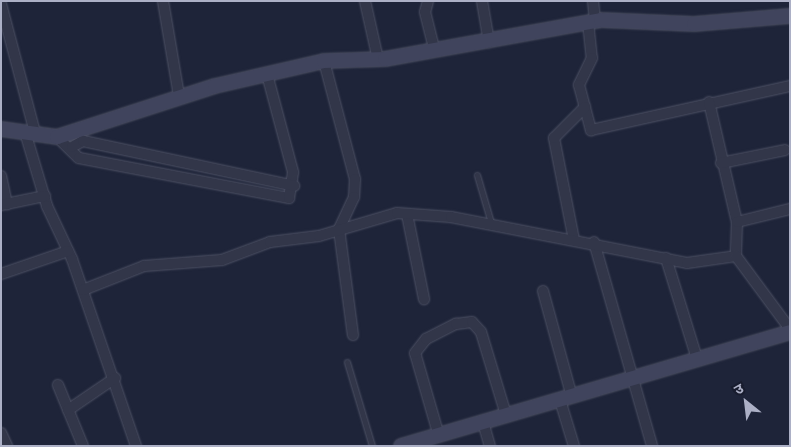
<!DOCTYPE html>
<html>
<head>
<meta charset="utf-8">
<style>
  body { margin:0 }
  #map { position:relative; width:791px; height:447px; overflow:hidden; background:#1e2439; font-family:Quicksand,"Noto Sans Devanagari",sans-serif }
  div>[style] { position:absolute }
  .roads { filter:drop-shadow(0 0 1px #4d5164) drop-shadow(0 0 1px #4d5164) }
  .lane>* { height:5px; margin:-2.5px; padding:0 2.5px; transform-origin:2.5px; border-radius:2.5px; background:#323649 }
  .street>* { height:10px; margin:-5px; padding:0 5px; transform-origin:5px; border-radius:5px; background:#323649 }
  .secondary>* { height:14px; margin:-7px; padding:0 7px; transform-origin:7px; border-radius:7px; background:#40445d }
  span { translate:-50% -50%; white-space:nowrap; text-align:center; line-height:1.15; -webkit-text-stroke:4px #181c2e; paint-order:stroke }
  .frame { position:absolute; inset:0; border:2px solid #acb0c6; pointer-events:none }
  .north { position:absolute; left:721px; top:377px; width:50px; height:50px; -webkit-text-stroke:4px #181c2e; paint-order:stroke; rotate:331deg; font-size:14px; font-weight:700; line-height:20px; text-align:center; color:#acb0c6 }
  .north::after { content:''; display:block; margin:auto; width:18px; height:22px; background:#acb0c6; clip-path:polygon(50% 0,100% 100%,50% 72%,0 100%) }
</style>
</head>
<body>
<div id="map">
  <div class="roads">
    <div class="lane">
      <div style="left:477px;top:175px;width:53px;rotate:73.6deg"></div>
      <div style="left:347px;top:362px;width:88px;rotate:73.4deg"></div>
    </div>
    <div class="street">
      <div style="left:163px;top:1px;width:96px;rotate:80.4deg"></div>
      <div style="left:365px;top:1px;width:59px;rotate:77.4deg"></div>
      <div style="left:428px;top:1px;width:11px;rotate:105deg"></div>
      <div style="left:425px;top:12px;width:38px;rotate:76deg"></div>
      <div style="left:482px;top:1px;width:42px;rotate:80.3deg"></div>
      <div style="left:593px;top:1px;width:20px;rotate:84deg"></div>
      <div style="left:1px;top:4px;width:133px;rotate:75.2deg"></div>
      <div style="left:588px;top:22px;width:36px;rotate:84deg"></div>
      <div style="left:592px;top:58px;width:30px;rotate:116deg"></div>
      <div style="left:579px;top:85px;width:47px;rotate:75.1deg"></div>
      <div style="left:591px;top:130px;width:204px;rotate:-12.5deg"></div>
      <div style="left:324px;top:61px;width:122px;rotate:75.3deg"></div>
      <div style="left:355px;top:179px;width:18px;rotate:93deg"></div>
      <div style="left:354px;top:197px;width:35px;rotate:115deg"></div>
      <div style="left:339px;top:229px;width:107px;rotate:82.5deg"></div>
      <div style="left:709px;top:102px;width:123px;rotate:76.9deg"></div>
      <div style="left:737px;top:222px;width:34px;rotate:92deg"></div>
      <div style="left:25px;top:132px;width:77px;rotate:73.4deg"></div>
      <div style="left:47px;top:206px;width:59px;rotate:64.7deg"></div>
      <div style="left:72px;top:259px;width:198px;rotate:71.1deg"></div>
      <div style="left:57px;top:137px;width:30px;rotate:44deg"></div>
      <div style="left:79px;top:158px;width:214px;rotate:10.8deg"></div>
      <div style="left:289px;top:198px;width:26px;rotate:-81deg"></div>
      <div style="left:293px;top:172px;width:101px;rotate:-104.9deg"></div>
      <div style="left:72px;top:147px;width:13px;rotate:-29deg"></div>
      <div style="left:83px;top:141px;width:216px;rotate:12deg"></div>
      <div style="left:721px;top:163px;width:65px;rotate:-11.5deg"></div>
      <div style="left:1px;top:176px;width:29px;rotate:78deg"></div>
      <div style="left:1px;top:205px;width:45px;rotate:-11.6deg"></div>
      <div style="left:407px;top:214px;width:87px;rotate:78.7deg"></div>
      <div style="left:737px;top:222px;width:55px;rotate:-13.8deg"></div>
      <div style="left:574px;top:240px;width:104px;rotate:-101.1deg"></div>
      <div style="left:554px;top:138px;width:44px;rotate:-45deg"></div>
      <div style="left:594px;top:242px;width:212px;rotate:74.1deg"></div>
      <div style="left:666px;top:258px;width:106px;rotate:72.9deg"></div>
      <div style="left:1px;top:274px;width:71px;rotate:-18.9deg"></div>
      <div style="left:83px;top:290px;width:66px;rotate:-21.5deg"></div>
      <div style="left:144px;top:266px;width:78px;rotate:-4.4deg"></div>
      <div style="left:222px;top:260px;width:51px;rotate:-20.6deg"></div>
      <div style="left:270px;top:242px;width:49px;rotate:-7deg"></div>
      <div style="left:319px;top:236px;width:81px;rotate:-16.4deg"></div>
      <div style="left:397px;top:213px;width:54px;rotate:4.2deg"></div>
      <div style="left:451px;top:217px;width:240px;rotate:11deg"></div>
      <div style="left:687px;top:263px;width:49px;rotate:-8.1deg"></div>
      <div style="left:736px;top:256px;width:91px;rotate:53.5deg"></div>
      <div style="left:543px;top:291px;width:110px;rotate:74.7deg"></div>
      <div style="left:58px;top:385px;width:66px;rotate:67.7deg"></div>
      <div style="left:560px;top:400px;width:48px;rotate:73.1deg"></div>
      <div style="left:68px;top:410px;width:57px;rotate:-34.2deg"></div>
      <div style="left:483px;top:422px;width:25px;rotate:74deg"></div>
      <div style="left:1px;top:433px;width:14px;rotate:65deg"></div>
      <div style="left:439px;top:436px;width:86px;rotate:-106.1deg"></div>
      <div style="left:415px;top:353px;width:18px;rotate:-52deg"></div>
      <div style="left:426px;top:339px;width:34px;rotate:-27deg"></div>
      <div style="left:456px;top:324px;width:16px;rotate:-7deg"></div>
      <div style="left:472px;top:322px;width:13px;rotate:48deg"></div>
      <div style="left:481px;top:332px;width:87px;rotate:73.2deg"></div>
    </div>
    <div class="secondary">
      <div style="left:1px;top:129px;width:57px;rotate:8.1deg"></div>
      <div style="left:57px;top:137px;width:166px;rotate:-17.9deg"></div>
      <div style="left:215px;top:86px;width:112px;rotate:-12.9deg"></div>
      <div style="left:324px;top:61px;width:61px;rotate:-1.9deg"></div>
      <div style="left:385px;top:59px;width:219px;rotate:-10.2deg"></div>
      <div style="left:601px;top:20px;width:93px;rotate:2.5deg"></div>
      <div style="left:694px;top:24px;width:96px;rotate:-4.8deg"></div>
      <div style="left:401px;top:446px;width:405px;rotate:-16.3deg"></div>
    </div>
  </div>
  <div class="frame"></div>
  <div class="north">उ</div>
</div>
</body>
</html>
